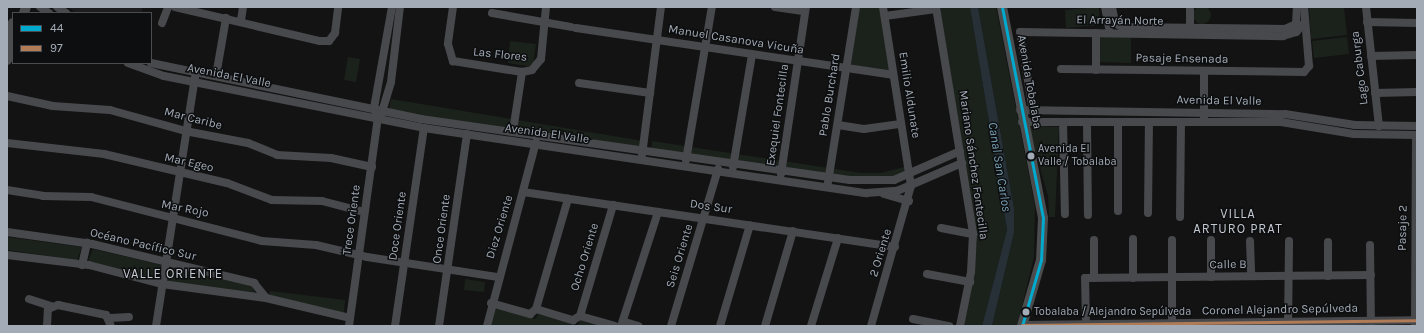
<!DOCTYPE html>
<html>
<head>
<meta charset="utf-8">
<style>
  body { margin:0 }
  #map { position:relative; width:1424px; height:333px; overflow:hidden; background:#131313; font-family:Karla,sans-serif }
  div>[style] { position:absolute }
  .built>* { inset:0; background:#1d1d1f }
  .green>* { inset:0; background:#1b221b }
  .round { border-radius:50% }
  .water>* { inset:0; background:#263036 }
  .minor>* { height:8px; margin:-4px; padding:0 4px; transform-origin:4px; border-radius:4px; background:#47494c }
  .major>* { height:10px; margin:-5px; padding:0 5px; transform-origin:5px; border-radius:5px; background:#4a4c4e }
  .bus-1>* { height:3px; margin:-1.5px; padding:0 1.5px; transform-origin:1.5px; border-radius:1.5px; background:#00a9ce }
  .bus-2>* { height:3px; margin:-1.5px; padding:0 1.5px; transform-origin:1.5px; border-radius:1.5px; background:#b07c57 }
  .dots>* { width:11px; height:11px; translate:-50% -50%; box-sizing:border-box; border:2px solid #0d0e0f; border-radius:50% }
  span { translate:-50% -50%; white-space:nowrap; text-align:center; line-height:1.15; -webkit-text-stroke:3px #0d0e0f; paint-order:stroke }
  .bus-label { font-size:11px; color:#a3abb6 }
  .left { translate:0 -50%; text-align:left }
  .street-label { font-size:12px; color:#a3abb6 }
  .water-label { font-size:13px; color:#779fb3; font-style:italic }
  .neighbourhood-label { font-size:13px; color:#c4c9d1; letter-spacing:1px }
  .frame { position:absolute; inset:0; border:8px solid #a3abb6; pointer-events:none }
  .legend { position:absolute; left:12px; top:12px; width:140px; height:52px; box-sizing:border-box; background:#0d0e0f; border:1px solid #494d52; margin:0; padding:5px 7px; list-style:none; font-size:12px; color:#a3abb6 }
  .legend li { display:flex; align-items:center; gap:8px; height:20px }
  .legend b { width:20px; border:1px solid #494d52 }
</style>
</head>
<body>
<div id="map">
  <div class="built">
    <div style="clip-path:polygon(67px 7px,142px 7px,142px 13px,77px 13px)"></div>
  </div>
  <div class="green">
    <div class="round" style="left:1193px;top:6px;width:18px;height:18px"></div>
    <div style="clip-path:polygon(856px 7px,883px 7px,893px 75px,846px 70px)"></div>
    <div style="clip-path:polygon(940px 7px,970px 7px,1007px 230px,982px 326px,964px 326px,977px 242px)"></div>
    <div style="clip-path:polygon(978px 7px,996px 7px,1035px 206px,1034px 257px,1017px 326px,992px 326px,1014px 233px,1014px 208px)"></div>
    <div style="clip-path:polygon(1099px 7px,1100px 25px,1066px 28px,1065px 10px)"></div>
    <div style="clip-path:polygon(1309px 7px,1344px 7px,1347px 35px,1311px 39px)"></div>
    <div style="clip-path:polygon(1099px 36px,1131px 37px,1131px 63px,1098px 62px)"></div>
    <div style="clip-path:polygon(1347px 37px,1349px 54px,1314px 58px,1312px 41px)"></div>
    <div style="clip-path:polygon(510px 41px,536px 44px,533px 67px,508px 63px)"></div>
    <div style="clip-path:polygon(348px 57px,360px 59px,356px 82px,344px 80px)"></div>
    <div style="clip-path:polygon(391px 99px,643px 141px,642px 150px,389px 110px)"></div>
    <div style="clip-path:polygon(1034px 126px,1059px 127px,1055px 217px,1049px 217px,1048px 196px,1029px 129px)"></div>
    <div style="clip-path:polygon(652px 141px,861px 173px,881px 173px,908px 166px,909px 175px,882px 182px,651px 150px)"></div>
    <div style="clip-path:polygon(7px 237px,82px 247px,77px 260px,7px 250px)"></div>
    <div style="clip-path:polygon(93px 249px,161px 265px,158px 279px,88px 261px)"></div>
    <div style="clip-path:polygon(171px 267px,252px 286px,255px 293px,168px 282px)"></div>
    <div style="clip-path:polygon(465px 279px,485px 282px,484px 292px,464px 290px)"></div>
    <div style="clip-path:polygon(270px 291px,345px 300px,344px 313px,269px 295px)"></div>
    <div style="clip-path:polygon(494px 307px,536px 319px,538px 313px,577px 326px,581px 319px,603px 326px,490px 326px)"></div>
  </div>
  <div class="water">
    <div style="clip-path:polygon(970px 7px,978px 7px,1014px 208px,1014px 233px,992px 326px,982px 326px,1007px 230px)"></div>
  </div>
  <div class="minor">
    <div style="left:40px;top:7px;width:11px;rotate:34deg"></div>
    <div style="left:57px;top:7px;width:11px;rotate:34deg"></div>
    <div style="left:175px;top:7px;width:149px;rotate:13.2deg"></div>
    <div style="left:320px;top:41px;width:9px"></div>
    <div style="left:329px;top:41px;width:10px;rotate:-53deg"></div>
    <div style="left:335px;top:33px;width:26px;rotate:-83deg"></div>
    <div style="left:453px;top:7px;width:37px;rotate:98deg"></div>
    <div style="left:448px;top:44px;width:18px;rotate:74deg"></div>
    <div style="left:453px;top:61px;width:70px;rotate:9.1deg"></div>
    <div style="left:522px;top:72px;width:10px;rotate:-11deg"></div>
    <div style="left:532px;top:70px;width:14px;rotate:-51deg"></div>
    <div style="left:541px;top:59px;width:52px;rotate:-84.5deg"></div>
    <div style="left:775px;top:7px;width:30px;rotate:8deg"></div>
    <div style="left:936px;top:7px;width:230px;rotate:80.7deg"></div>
    <div style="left:973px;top:234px;width:38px;rotate:93deg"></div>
    <div style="left:971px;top:272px;width:55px;rotate:101.5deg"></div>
    <div style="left:1105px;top:7px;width:26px;rotate:79deg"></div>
    <div style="left:1112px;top:7px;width:16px;rotate:79deg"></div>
    <div style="left:1115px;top:23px;width:8px;rotate:30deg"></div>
    <div style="left:1122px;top:27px;width:163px;rotate:0.7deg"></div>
    <div style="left:1285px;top:29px;width:12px;rotate:-24deg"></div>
    <div style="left:1296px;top:24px;width:17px;rotate:-87deg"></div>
    <div style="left:1366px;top:7px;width:120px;rotate:83.8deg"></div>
    <div style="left:492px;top:13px;width:80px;rotate:10deg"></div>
    <div style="left:885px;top:16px;width:51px;rotate:-7.8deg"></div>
    <div style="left:241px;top:20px;width:13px;rotate:-81deg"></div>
    <div style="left:1367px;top:22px;width:50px;rotate:1.1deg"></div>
    <div style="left:162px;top:23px;width:17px;rotate:-69deg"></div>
    <div style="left:576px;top:28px;width:320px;rotate:8.4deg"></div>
    <div style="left:1190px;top:32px;width:25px;rotate:-90deg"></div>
    <div style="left:1371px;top:56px;width:46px;rotate:-1.2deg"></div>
    <div style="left:128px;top:63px;width:38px;rotate:20deg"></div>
    <div style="left:164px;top:76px;width:265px;rotate:11.3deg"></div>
    <div style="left:424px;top:128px;width:447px;rotate:8.4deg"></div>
    <div style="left:866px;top:193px;width:31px;rotate:-4deg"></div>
    <div style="left:897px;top:191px;width:71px;rotate:-23.3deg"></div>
    <div style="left:151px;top:63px;width:276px;rotate:11.7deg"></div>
    <div style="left:421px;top:119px;width:433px;rotate:8.1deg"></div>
    <div style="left:850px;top:180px;width:44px"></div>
    <div style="left:894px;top:180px;width:72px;rotate:-23.7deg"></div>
    <div style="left:1061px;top:69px;width:243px;rotate:0.7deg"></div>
    <div style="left:1304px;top:72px;width:8px;rotate:-50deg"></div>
    <div style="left:1309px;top:66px;width:59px;rotate:-94.8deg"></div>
    <div style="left:1096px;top:70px;width:37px;rotate:-90deg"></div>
    <div style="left:1204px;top:71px;width:47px;rotate:90deg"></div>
    <div style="left:216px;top:76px;width:59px;rotate:-80.2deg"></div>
    <div style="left:579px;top:83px;width:72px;rotate:8deg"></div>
    <div style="left:1375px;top:93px;width:42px;rotate:-1.4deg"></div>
    <div style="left:7px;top:96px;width:47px;rotate:12.3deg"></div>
    <div style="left:53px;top:106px;width:57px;rotate:4deg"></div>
    <div style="left:110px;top:110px;width:78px;rotate:15.6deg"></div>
    <div style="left:185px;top:131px;width:64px;rotate:10.8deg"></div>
    <div style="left:248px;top:143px;width:31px;rotate:22deg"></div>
    <div style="left:277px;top:155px;width:54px;rotate:3.2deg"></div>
    <div style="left:331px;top:158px;width:42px;rotate:12.4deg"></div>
    <div style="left:1020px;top:110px;width:265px;rotate:0.9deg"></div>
    <div style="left:1285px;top:114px;width:71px;rotate:8.9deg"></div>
    <div style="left:1355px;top:125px;width:62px;rotate:0.9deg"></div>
    <div style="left:1033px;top:111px;width:80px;rotate:-99.3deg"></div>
    <div style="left:1020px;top:32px;width:263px;rotate:0.9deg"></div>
    <div style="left:1283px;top:36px;width:14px;rotate:-17deg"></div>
    <div style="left:1296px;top:32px;width:12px;rotate:-48deg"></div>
    <div style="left:381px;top:115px;width:34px;rotate:-73deg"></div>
    <div style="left:391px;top:82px;width:76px;rotate:-83.2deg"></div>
    <div style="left:1022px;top:122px;width:259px"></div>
    <div style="left:1281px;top:122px;width:74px;rotate:9.3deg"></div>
    <div style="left:1354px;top:134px;width:63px;rotate:0.9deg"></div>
    <div style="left:1063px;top:122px;width:92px;rotate:88.8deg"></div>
    <div style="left:1118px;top:122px;width:89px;rotate:90deg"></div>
    <div style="left:1087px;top:123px;width:92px;rotate:89.4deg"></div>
    <div style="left:838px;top:125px;width:26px;rotate:9deg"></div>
    <div style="left:864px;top:129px;width:37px;rotate:-8deg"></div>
    <div style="left:513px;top:131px;width:60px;rotate:-81.3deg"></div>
    <div style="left:7px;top:143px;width:98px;rotate:6.5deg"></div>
    <div style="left:104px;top:154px;width:126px;rotate:13.3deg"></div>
    <div style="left:227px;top:183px;width:48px;rotate:20.7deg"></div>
    <div style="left:272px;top:200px;width:50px;rotate:1.1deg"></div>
    <div style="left:322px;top:201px;width:43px;rotate:14.7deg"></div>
    <div style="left:642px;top:155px;width:149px;rotate:-82.7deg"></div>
    <div style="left:686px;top:160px;width:155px;rotate:-80.4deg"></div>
    <div style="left:733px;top:167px;width:114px;rotate:-80.4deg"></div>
    <div style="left:781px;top:174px;width:169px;rotate:-81.5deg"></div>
    <div style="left:828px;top:182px;width:177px;rotate:-80.9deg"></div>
    <div style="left:7px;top:190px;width:36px;rotate:9deg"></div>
    <div style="left:43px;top:196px;width:48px;rotate:1.2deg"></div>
    <div style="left:91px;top:197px;width:177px;rotate:14.4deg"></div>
    <div style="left:262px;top:241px;width:54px;rotate:4.2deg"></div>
    <div style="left:316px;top:245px;width:52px;rotate:13.2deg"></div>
    <div style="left:367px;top:257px;width:133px;rotate:8.7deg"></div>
    <div style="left:523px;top:192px;width:376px;rotate:8.4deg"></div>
    <div style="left:884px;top:194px;width:26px;rotate:16deg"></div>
    <div style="left:1148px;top:213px;width:91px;rotate:-89.4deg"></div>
    <div style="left:1180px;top:217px;width:94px;rotate:-89.4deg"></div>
    <div style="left:941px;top:228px;width:33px;rotate:11deg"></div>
    <div style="left:7px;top:232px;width:86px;rotate:8deg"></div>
    <div style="left:92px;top:244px;width:167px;rotate:13.5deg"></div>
    <div style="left:254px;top:283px;width:19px;rotate:51deg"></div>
    <div style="left:1094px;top:240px;width:38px;rotate:90deg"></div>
    <div style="left:1211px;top:240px;width:37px;rotate:90deg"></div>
    <div style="left:1250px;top:241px;width:35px;rotate:88deg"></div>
    <div style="left:1370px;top:245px;width:80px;rotate:89.3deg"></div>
    <div style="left:7px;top:255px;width:83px;rotate:7deg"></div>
    <div style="left:89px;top:265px;width:75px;rotate:14.6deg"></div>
    <div style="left:162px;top:284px;width:105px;rotate:7.7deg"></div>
    <div style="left:266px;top:298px;width:86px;rotate:13.4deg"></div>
    <div style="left:82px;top:265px;width:23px;rotate:-77deg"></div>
    <div style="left:927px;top:274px;width:44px;rotate:10.5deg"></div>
    <div style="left:1328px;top:276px;width:34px;rotate:-90deg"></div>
    <div style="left:1133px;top:278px;width:39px;rotate:-90deg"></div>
    <div style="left:29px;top:299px;width:23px;rotate:18deg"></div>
    <div style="left:491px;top:303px;width:41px;rotate:15.8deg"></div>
    <div style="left:530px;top:314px;width:8px;rotate:-40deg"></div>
    <div style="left:536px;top:309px;width:115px;rotate:-73.8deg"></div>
    <div style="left:536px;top:309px;width:39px;rotate:17deg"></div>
    <div style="left:573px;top:320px;width:8px;rotate:-30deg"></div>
    <div style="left:580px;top:316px;width:116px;rotate:-73.4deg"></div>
    <div style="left:580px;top:316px;width:36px;rotate:16deg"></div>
    <div style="left:110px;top:318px;width:19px;rotate:-3deg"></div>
    <div style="left:913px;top:319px;width:37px;rotate:11deg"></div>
    <div style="left:625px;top:322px;width:14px;rotate:17deg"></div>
    <div style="left:1172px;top:323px;width:83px;rotate:-90deg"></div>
    <div style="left:1086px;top:324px;width:46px;rotate:-91.2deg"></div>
    <div style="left:1085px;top:278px;width:286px;rotate:-0.6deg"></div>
    <div style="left:1022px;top:325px;width:395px;rotate:-0.7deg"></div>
    <div style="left:47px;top:326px;width:17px;rotate:-87deg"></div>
    <div style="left:48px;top:309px;width:11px;rotate:-22deg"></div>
    <div style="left:58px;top:305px;width:49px;rotate:11.8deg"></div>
    <div style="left:106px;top:315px;width:12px;rotate:66deg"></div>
    <div style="left:156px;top:326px;width:253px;rotate:-81.1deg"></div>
    <div style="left:349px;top:326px;width:210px;rotate:-82.1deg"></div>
    <div style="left:378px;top:118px;width:11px;rotate:-112deg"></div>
    <div style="left:374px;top:108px;width:103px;rotate:-79.9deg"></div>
    <div style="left:395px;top:326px;width:200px;rotate:-81.7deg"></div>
    <div style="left:439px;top:326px;width:194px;rotate:-81.7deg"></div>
    <div style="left:487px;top:326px;width:190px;rotate:-75.1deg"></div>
    <div style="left:621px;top:326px;width:120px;rotate:-72deg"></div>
    <div style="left:671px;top:326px;width:164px;rotate:-73.3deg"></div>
    <div style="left:720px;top:326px;width:105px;rotate:-73.5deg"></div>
    <div style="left:765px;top:326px;width:99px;rotate:-73.6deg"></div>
    <div style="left:811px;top:326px;width:92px;rotate:-72.9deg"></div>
    <div style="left:871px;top:326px;width:146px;rotate:-74.1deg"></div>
    <div style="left:911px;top:186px;width:181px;rotate:-98.9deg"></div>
    <div style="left:1288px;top:326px;width:85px;rotate:-89.3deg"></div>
    <div style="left:1415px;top:326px;width:191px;rotate:-89.7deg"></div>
  </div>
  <div class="major">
    <div style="left:1002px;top:7px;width:215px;rotate:79deg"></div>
    <div style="left:1043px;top:218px;width:42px;rotate:92.7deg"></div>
    <div style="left:1041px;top:260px;width:69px;rotate:106.1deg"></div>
    <div style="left:24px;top:13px;width:6px;rotate:-72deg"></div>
    <div style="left:7px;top:40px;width:18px;rotate:-71deg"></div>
    <div style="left:7px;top:60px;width:17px;rotate:-69deg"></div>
  </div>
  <div class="bus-1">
    <div style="left:1002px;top:7px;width:215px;rotate:79deg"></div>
    <div style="left:1043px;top:218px;width:42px;rotate:92.7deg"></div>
    <div style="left:1041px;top:260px;width:69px;rotate:106.1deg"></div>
  </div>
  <div class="bus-2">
    <div style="left:1022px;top:325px;width:395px;rotate:-0.7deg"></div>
  </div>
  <div class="dots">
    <div style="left:1031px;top:156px;background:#a3abb6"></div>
    <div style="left:1026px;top:312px;background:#a3abb6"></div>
  </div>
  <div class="bus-label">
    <span class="left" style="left:1038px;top:156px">Avenida El<br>Valle / Tobalaba</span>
    <span class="left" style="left:1034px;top:312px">Tobalaba / Alejandro Sepúlveda</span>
  </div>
  <div class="street-label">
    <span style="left:1120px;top:21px;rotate:1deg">El Arrayán Norte</span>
    <span style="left:736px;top:40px;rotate:9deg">Manuel Casanova Vicuña</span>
    <span style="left:500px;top:55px;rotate:6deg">Las Flores</span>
    <span style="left:1182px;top:59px;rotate:1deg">Pasaje Ensenada</span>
    <span style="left:1360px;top:68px;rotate:-97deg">Lago Caburga</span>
    <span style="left:229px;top:76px;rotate:11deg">Avenida El Valle</span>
    <span style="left:1029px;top:82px;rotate:80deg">Avenida Tobalaba</span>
    <span style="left:830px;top:95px;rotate:-81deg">Pablo Burchard</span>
    <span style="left:909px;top:95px;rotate:81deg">Emilio Aldunate</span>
    <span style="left:1219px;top:101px;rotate:1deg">Avenida El Valle</span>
    <span style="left:778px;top:115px;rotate:-82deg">Exequiel Fontecilla</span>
    <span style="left:193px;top:119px;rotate:14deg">Mar Caribe</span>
    <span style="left:547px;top:134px;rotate:8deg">Avenida El Valle</span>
    <span style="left:189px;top:163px;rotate:13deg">Mar Egeo</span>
    <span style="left:973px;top:165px;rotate:82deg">Mariano Sánchez Fontecilla</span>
    <span style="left:711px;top:207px;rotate:8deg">Dos Sur</span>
    <span style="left:185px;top:209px;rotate:11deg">Mar Rojo</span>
    <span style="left:352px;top:220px;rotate:-82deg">Trece Oriente</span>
    <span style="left:398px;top:226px;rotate:-82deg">Doce Oriente</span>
    <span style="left:500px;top:227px;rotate:-73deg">Diez Oriente</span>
    <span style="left:1403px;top:228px;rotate:-89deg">Pasaje 2</span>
    <span style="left:442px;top:229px;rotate:-82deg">Once Oriente</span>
    <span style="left:143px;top:245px;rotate:13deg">Océano Pacífico Sur</span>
    <span style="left:881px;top:253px;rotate:-73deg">2 Oriente</span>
    <span style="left:680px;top:256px;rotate:-73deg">Seis Oriente</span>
    <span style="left:585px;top:257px;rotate:-73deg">Ocho Oriente</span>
    <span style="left:1228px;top:265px;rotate:-1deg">Calle B</span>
    <span style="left:1280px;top:310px;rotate:-1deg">Coronel Alejandro Sepúlveda</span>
  </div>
  <div class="water-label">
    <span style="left:999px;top:167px;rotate:81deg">Canal San Carlos</span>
  </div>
  <div class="neighbourhood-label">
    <span style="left:1238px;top:222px">VILLA<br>ARTURO PRAT</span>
    <span style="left:173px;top:274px">VALLE ORIENTE</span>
  </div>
  <div class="frame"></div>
  <ul class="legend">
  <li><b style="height:5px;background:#00a9ce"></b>44</li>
  <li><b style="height:5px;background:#b07c57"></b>97</li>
  </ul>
</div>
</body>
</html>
